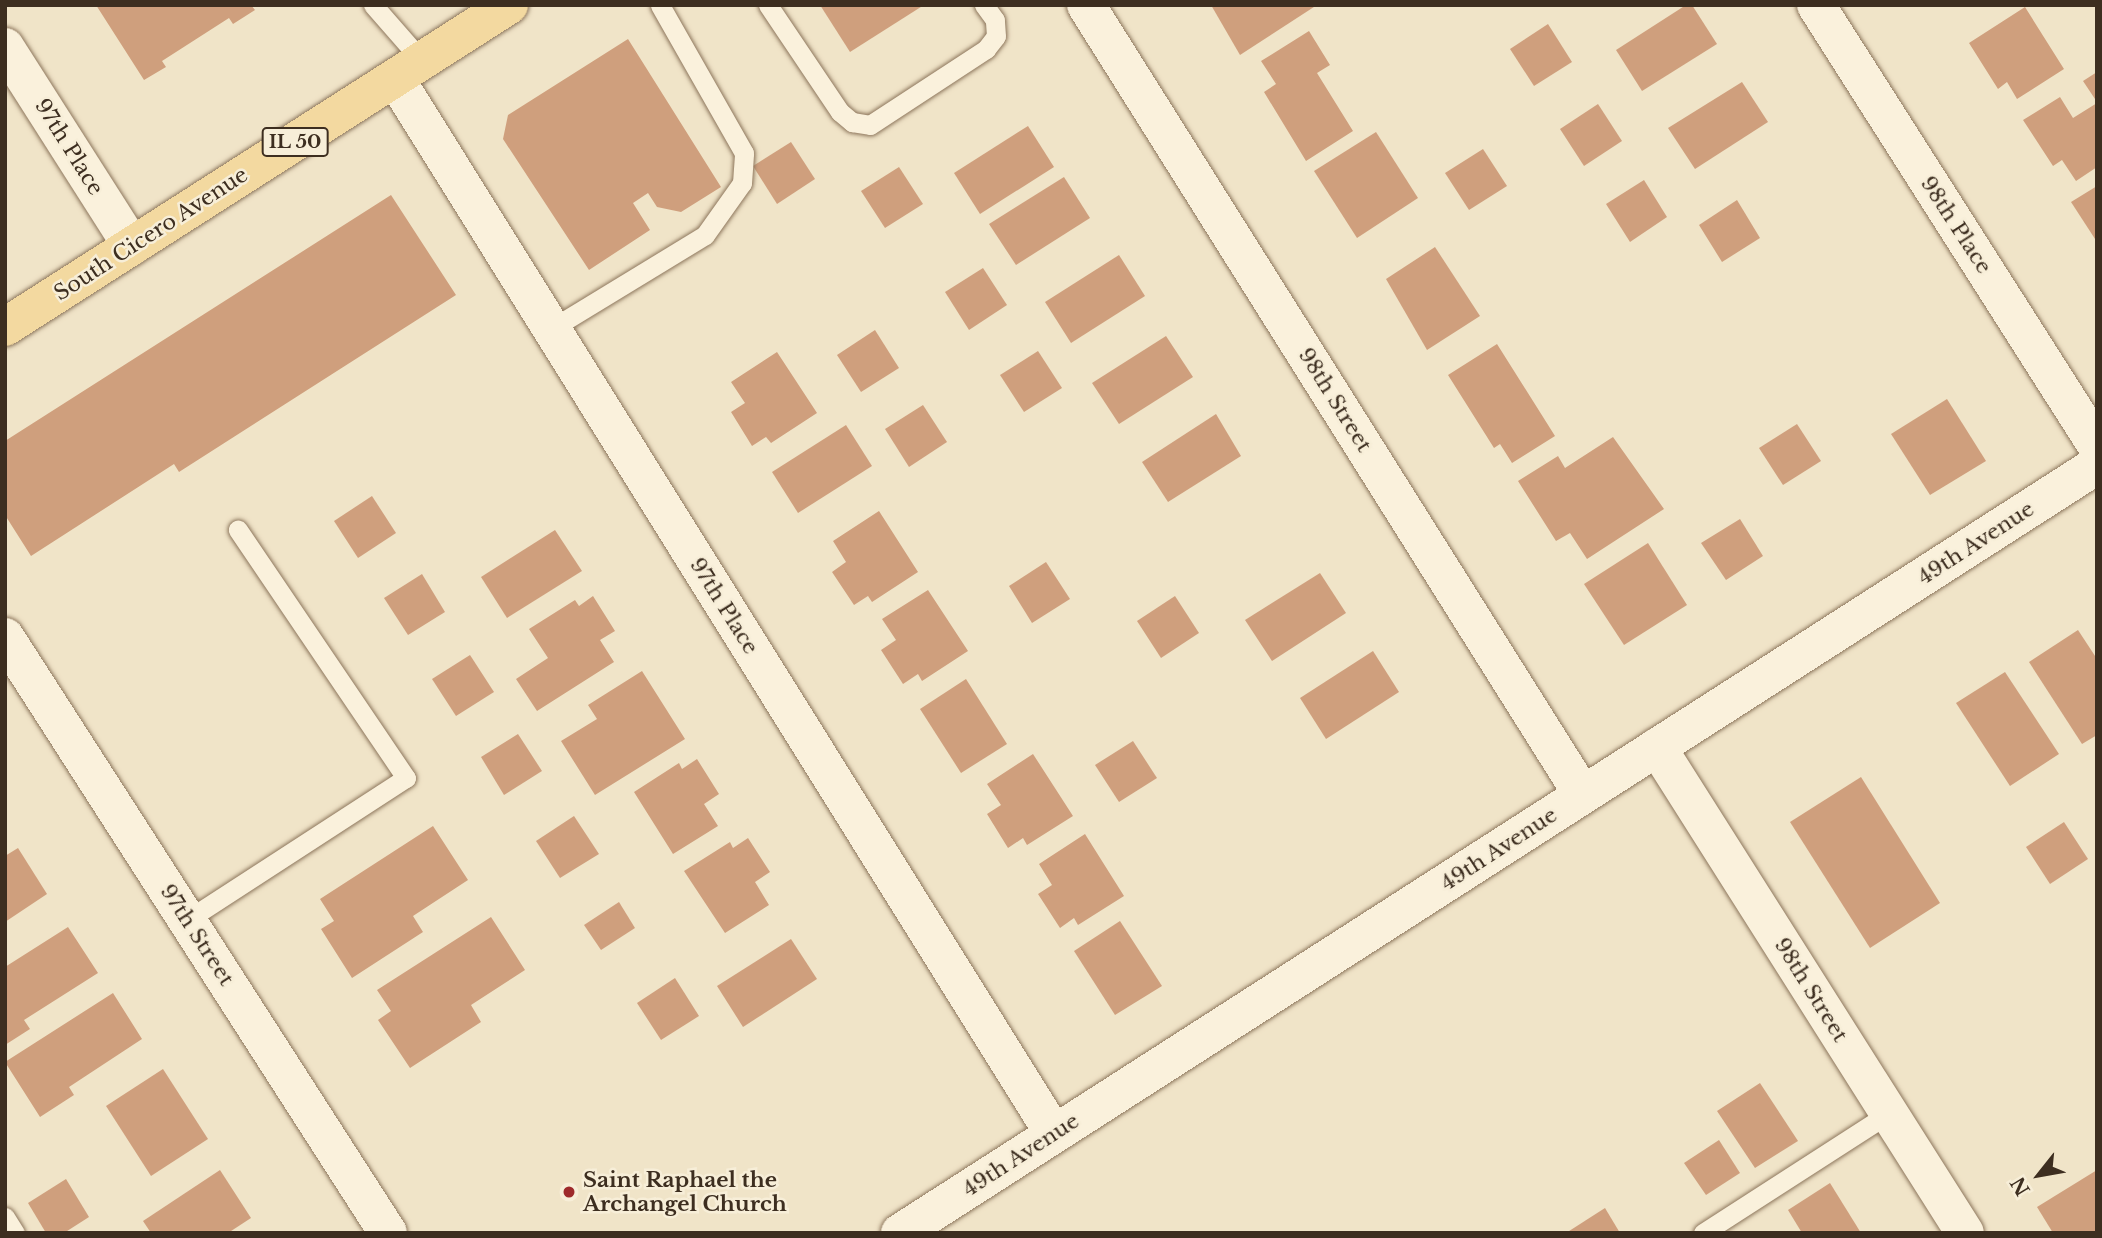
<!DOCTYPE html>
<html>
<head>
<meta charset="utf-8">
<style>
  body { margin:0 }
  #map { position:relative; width:2102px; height:1238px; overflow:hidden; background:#f0e4c8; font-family:"Libre Baskerville",serif }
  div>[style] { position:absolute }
  .building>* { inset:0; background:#cf9f7d }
  .roads { filter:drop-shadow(0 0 2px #8d765c) drop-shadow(0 0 2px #8d765c) }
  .service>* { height:19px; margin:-9.5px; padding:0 9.5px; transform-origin:9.5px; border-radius:9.5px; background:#faf1dc }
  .minor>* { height:38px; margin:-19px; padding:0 19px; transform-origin:19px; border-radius:19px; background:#faf1dc }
  .primary>* { height:38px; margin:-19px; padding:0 19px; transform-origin:19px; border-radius:19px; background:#f3d9a0 }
  .dots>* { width:19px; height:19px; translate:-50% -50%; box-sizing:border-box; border:4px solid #f7eed8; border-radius:50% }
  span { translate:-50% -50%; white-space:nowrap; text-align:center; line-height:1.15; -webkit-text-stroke:5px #f7eed8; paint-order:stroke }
  .shield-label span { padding:2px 5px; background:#f7eed8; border:2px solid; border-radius:5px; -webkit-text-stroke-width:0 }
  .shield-label { font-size:19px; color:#3d2e20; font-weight:700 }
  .street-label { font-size:21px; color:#3d2e20 }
  .poi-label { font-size:21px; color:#3d2e20; font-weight:700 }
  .left { translate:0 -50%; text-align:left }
  .frame { position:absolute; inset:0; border:7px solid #3d2e20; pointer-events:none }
  .north { position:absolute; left:2004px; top:1140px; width:70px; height:70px; -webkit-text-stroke:5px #f7eed8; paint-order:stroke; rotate:239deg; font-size:19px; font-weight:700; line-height:28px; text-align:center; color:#3d2e20 }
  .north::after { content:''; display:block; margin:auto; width:24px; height:32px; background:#3d2e20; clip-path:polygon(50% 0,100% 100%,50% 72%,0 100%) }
</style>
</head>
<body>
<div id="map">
  <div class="building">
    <div style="clip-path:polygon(96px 5px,251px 5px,255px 10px,233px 24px,229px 18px,162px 61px,166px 67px,144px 80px)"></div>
    <div style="clip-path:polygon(820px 5px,924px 5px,850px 52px)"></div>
    <div style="clip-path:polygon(1211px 5px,1317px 5px,1240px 55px)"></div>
    <div style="clip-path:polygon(1686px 5px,1692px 5px,1717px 44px,1642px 91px,1616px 50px)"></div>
    <div style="clip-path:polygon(2025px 7px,2064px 69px,2017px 99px,2007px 82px,1998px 89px,1969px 43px)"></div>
    <div style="clip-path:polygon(1548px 24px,1572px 62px,1534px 86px,1510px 49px)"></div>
    <div style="clip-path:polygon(1309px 31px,1330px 65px,1317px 73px,1353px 131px,1306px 161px,1264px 92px,1276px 84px,1261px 61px)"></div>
    <div style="clip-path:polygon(628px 39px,721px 187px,681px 212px,657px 207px,648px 193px,633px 203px,650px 230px,589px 270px,503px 139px,508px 115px)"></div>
    <div style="clip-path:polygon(2097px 72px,2097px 102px,2083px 81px)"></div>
    <div style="clip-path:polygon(1742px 82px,1768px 122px,1695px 169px,1668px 128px)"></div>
    <div style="clip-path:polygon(2060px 97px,2073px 118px,2097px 103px,2097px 167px,2076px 181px,2062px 160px,2053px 166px,2023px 120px)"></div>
    <div style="clip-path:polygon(1598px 104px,1622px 141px,1584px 166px,1560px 129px)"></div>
    <div style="clip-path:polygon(1028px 126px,1054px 167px,980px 214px,954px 173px)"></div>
    <div style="clip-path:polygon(1376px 132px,1418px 198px,1357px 238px,1314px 171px)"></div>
    <div style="clip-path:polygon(791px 142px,815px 179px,777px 204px,753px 166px)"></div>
    <div style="clip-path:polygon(1483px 149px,1507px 186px,1469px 210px,1445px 173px)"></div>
    <div style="clip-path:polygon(899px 167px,923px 204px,885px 228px,861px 191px)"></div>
    <div style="clip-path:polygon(1064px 177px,1090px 218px,1016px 265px,989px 224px)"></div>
    <div style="clip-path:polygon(1644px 180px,1667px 217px,1630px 242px,1606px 204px)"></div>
    <div style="clip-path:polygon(2097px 186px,2097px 242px,2071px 202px)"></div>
    <div style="clip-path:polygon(391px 195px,456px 295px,179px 472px,174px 464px,31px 556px,5px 515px,5px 441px)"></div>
    <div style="clip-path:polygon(1737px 200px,1760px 238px,1722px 262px,1699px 225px)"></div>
    <div style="clip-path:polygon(1435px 247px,1480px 316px,1427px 350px,1386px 279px)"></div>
    <div style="clip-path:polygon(1119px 255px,1145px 296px,1071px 343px,1045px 302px)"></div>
    <div style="clip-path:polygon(983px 268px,1007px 305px,969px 330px,945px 292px)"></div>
    <div style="clip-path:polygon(875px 330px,899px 368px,861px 392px,837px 355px)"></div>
    <div style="clip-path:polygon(1166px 336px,1193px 377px,1119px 424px,1092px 383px)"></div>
    <div style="clip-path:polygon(1497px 344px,1555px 436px,1512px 463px,1500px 444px,1494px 448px,1448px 375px)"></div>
    <div style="clip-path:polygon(1038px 351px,1062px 388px,1024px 412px,1000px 375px)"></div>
    <div style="clip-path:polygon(777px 352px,817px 413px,771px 443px,766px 437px,752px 446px,731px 412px,745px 403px,731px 382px)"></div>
    <div style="clip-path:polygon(1947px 399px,1986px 461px,1930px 495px,1891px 434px)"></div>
    <div style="clip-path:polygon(923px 405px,947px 442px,909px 467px,885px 429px)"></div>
    <div style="clip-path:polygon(1216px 414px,1241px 456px,1168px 502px,1142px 462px)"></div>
    <div style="clip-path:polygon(1797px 424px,1821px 461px,1783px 485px,1759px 448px)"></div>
    <div style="clip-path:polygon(846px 425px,872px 466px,798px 513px,772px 472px)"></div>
    <div style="clip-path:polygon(1613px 437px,1664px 509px,1587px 559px,1570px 533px,1556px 541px,1518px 481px,1558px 456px,1565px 468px)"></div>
    <div style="clip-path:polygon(372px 496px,396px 533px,358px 558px,334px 521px)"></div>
    <div style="clip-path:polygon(879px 511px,918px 572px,872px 602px,868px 596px,854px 605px,832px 572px,846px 562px,833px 541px)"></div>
    <div style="clip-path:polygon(1740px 519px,1763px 556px,1726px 580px,1701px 543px)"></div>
    <div style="clip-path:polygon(555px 530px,582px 571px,507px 618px,481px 577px)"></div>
    <div style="clip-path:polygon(1648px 543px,1687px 605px,1624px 645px,1584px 584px)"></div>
    <div style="clip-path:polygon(1046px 562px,1070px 599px,1032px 623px,1009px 586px)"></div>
    <div style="clip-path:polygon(1320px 573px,1346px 613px,1272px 661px,1245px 620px)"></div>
    <div style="clip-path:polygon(422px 574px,445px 612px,408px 635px,384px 598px)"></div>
    <div style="clip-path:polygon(928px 590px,968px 651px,922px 681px,918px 674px,903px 684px,881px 650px,896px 640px,882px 619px)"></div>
    <div style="clip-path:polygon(593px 596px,615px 631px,600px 640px,614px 662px,537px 711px,516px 679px,548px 658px,529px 629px,575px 600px,579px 606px)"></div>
    <div style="clip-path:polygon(1175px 596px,1199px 633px,1161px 658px,1137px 621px)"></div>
    <div style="clip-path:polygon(2078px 630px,2097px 659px,2097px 735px,2082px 744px,2029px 662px)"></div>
    <div style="clip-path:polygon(1373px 651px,1399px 692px,1326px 739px,1300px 698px)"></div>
    <div style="clip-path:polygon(470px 655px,494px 692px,456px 716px,432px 679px)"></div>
    <div style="clip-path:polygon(642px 671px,685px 739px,595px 795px,561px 741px,597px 719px,588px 705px)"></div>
    <div style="clip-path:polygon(2005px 672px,2059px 754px,2010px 786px,1956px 703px)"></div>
    <div style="clip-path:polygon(966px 679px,1007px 744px,961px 773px,920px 709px)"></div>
    <div style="clip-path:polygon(518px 734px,542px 771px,504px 795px,481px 757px)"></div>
    <div style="clip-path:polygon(1133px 741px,1157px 778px,1119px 802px,1095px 765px)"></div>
    <div style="clip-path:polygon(1033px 754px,1073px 816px,1027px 845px,1023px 838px,1008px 848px,987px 814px,1001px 805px,987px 784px)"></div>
    <div style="clip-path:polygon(697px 759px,719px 794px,704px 804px,718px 826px,673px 854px,634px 792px,679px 763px,682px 769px)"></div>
    <div style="clip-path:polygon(1861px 777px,1940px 903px,1870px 948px,1790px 822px)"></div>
    <div style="clip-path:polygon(574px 816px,599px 854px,560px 878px,536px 841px)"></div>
    <div style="clip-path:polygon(2064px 822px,2088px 859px,2050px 884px,2026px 847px)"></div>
    <div style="clip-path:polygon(433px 826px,468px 880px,413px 916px,423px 932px,352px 978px,321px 929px,334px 921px,320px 899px)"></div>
    <div style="clip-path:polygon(1085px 834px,1124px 896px,1078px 925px,1074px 918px,1060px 928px,1038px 894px,1052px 885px,1039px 864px)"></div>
    <div style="clip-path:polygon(748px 838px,770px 872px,755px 882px,769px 905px,725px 933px,684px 871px,730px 842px,733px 848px)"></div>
    <div style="clip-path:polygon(18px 848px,47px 894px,5px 922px,5px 856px)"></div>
    <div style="clip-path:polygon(619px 902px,635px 928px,601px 950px,584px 925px)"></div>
    <div style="clip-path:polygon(491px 917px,525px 970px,471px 1005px,481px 1022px,410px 1068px,378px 1020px,391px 1011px,377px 990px)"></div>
    <div style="clip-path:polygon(1120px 921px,1162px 986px,1115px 1015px,1074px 951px)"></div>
    <div style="clip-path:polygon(68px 927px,98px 973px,24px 1020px,30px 1029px,5px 1045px,5px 967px)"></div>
    <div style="clip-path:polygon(791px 939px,817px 979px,743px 1027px,717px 986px)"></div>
    <div style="clip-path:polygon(675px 978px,699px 1016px,661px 1040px,637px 1003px)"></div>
    <div style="clip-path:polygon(113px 993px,142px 1039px,69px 1087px,74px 1095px,40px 1117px,5px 1062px)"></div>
    <div style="clip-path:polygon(163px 1069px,208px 1139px,151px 1176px,106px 1106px)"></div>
    <div style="clip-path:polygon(1760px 1083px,1798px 1141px,1755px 1168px,1717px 1111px)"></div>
    <div style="clip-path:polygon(1719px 1140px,1740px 1173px,1706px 1195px,1684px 1163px)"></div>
    <div style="clip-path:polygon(220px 1170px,251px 1218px,228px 1233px,151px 1233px,143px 1221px)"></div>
    <div style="clip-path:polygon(2097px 1170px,2097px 1233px,2053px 1233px,2037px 1207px)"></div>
    <div style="clip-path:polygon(66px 1179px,89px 1217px,64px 1233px,46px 1233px,28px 1203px)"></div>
    <div style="clip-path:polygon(1830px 1183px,1861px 1233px,1802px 1233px,1788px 1210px)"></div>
    <div style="clip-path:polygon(1605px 1208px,1620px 1233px,1566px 1233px)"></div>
  </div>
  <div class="roads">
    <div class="service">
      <div style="left:373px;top:5px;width:74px;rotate:48.8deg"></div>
      <div style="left:768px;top:5px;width:129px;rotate:56.1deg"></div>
      <div style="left:840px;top:112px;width:16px;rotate:40deg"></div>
      <div style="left:852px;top:122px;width:18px;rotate:9deg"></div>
      <div style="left:870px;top:125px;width:139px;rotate:-33.2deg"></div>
      <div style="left:986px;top:49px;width:16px;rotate:-52deg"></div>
      <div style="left:996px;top:36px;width:16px;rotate:-94deg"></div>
      <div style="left:995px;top:20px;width:19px;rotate:-126deg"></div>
      <div style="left:551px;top:329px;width:180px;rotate:-31.4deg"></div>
      <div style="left:705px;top:235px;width:64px;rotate:-54.6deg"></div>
      <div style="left:742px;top:183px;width:30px;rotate:-86deg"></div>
      <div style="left:744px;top:153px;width:170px;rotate:-119.6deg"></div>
      <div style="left:187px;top:920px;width:261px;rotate:-33deg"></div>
      <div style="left:406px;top:778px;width:300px;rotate:-124.1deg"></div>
      <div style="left:5px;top:1217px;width:19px;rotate:58deg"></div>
      <div style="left:1703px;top:1233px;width:221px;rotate:-32.8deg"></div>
    </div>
    <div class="minor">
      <div style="left:1086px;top:5px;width:933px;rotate:57.83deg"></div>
      <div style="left:1816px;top:5px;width:523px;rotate:57.5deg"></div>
      <div style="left:5px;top:47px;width:236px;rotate:57.5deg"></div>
      <div style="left:395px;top:78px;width:1245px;rotate:58.03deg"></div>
      <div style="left:5px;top:637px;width:708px;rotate:57.27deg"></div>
      <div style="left:1657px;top:747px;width:575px;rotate:57.64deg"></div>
      <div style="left:900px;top:1233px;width:1422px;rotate:-32.68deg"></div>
    </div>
    <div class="primary">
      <div style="left:5px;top:327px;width:598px;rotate:-32.57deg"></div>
    </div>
  </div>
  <div class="dots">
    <div style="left:569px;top:1192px;background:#9e2a2b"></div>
  </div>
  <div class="shield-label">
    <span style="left:295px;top:142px">IL 50</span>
  </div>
  <div class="street-label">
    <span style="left:69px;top:147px;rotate:58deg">97th Place</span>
    <span style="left:1956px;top:225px;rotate:57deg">98th Place</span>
    <span style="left:151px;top:234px;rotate:-33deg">South Cicero Avenue</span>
    <span style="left:1335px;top:400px;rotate:58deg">98th Street</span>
    <span style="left:1976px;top:543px;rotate:-33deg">49th Avenue</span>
    <span style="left:724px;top:606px;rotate:58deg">97th Place</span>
    <span style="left:1499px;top:849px;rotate:-33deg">49th Avenue</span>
    <span style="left:197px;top:935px;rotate:57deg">97th Street</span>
    <span style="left:1811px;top:990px;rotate:58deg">98th Street</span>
    <span style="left:1021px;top:1155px;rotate:-33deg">49th Avenue</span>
  </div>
  <div class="poi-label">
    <span class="left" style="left:583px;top:1192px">Saint Raphael the<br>Archangel Church</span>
  </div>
  <div class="frame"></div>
  <div class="north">N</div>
</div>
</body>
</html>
